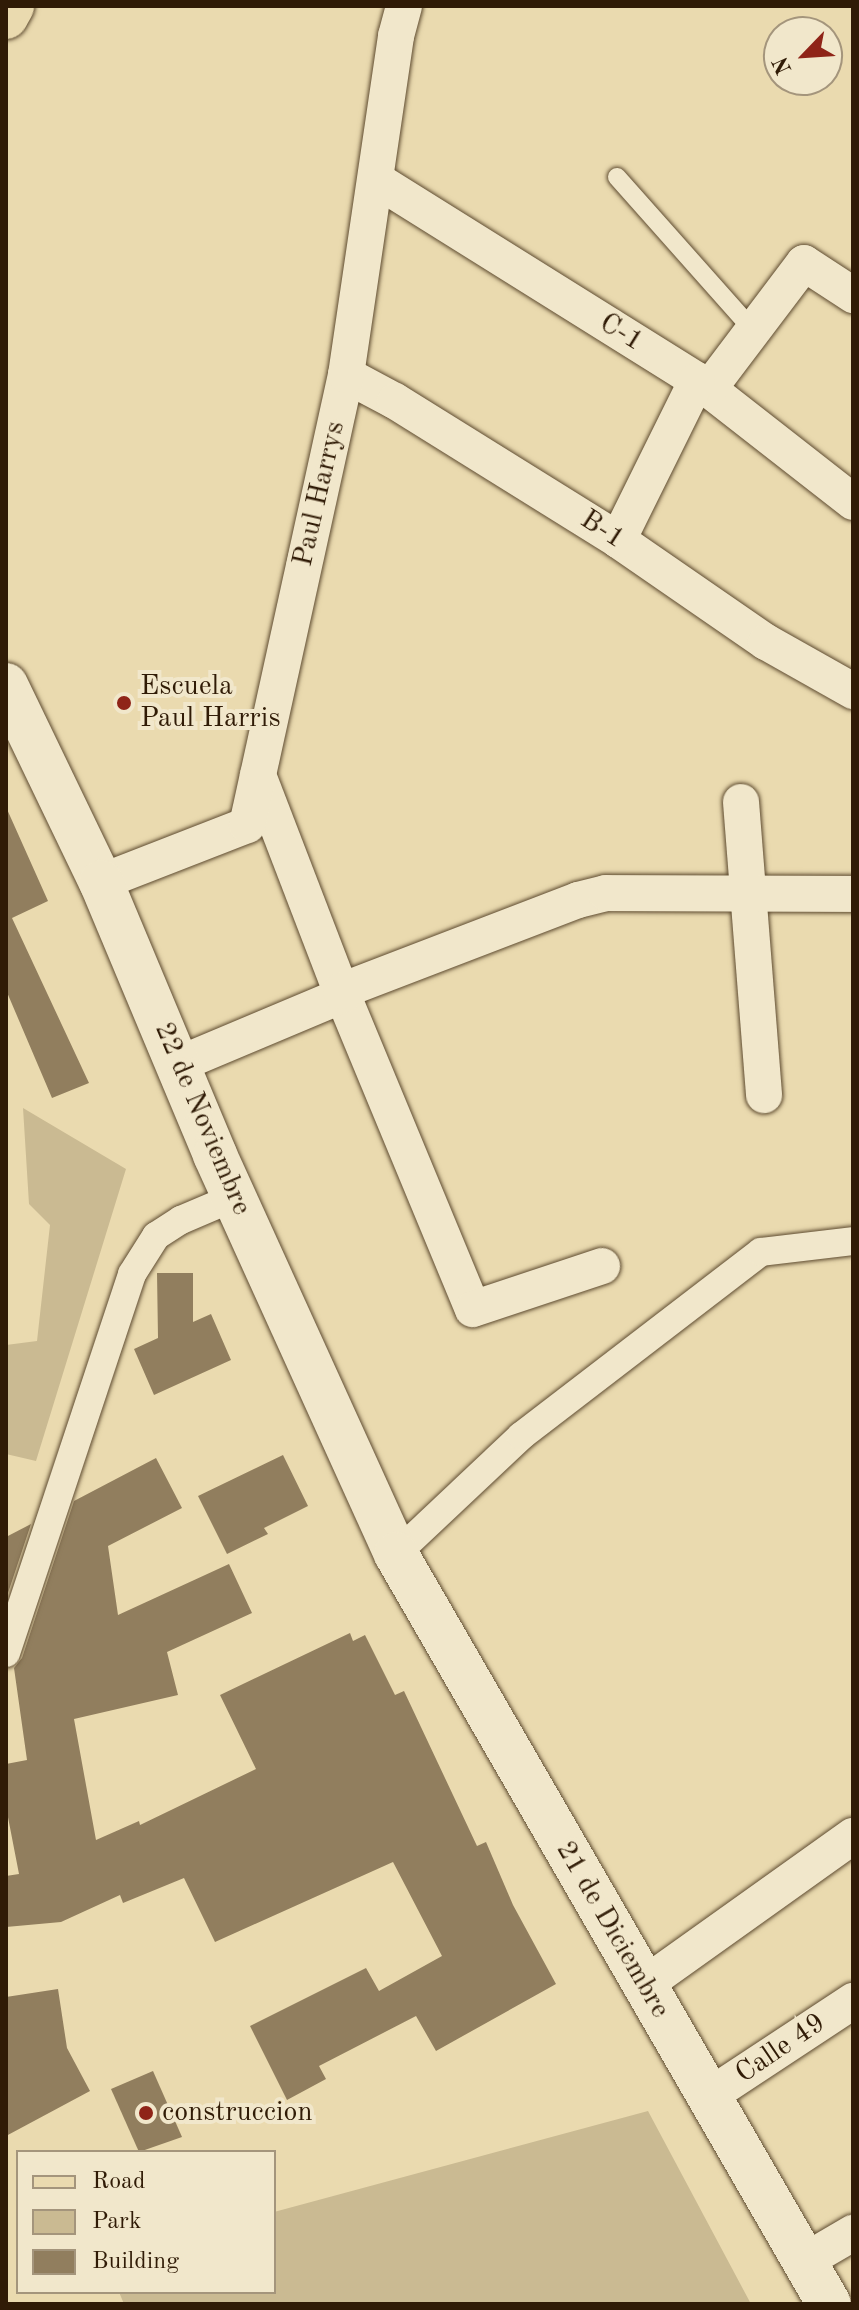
<!DOCTYPE html>
<html>
<head>
<meta charset="utf-8">
<style>
  body { margin:0 }
  #map { position:relative; width:859px; height:2310px; overflow:hidden; background:#eadaaf; font-family:"Old Standard TT",serif }
  div>[style] { position:absolute }
  .green>* { inset:0; background:#caba92 }
  .building>* { inset:0; background:#917e5e }
  .roads { filter:drop-shadow(0 0 2px #5e4b30) drop-shadow(0 0 2px #5e4b30) }
  .service>* { height:18px; margin:-9px; padding:0 9px; transform-origin:9px; border-radius:9px; background:#f1e7cb }
  .pedestrian>* { height:28px; margin:-14px; padding:0 14px; transform-origin:14px; border-radius:14px; background:#f1e7cb }
  .minor>* { height:36px; margin:-18px; padding:0 18px; transform-origin:18px; border-radius:18px; background:#f1e7cb }
  .tertiary>* { height:44px; margin:-22px; padding:0 22px; transform-origin:22px; border-radius:22px; background:#f1e7cb }
  .primary>* { height:44px; margin:-22px; padding:0 22px; transform-origin:22px; border-radius:22px; background:#eadaaf }
  .dots>* { width:22px; height:22px; translate:-50% -50%; box-sizing:border-box; border:4px solid #f1e7cb; border-radius:50% }
  span { translate:-50% -50%; white-space:nowrap; text-align:center; line-height:1.15; -webkit-text-stroke:8px #f1e7cb; paint-order:stroke }
  .street-label { font-size:28px; color:#301b06 }
  .poi-label { font-size:28px; color:#301b06 }
  .left { translate:0 -50%; text-align:left }
  .frame { position:absolute; inset:0; border:8px solid #301b06; pointer-events:none }
  .legend { position:absolute; left:16px; top:2150px; width:260px; height:144px; box-sizing:border-box; background:#f1e7cb; border:2px solid #a4957c; margin:0; padding:10px 14px; list-style:none; font-size:24px; color:#301b06 }
  .legend li { display:flex; align-items:center; gap:16px; height:40px }
  .legend b { width:40px; border:2px solid #a4957c }
  .north { position:absolute; left:763px; top:16px; width:80px; height:80px; box-sizing:border-box; background:#f1e7cb; border:2px solid #a4957c; border-radius:50%; rotate:245deg; font-size:22px; font-weight:700; line-height:32px; text-align:center; color:#301b06 }
  .north::after { content:''; display:block; margin:auto; width:28px; height:36px; background:#8f2418; clip-path:polygon(50% 0,100% 100%,50% 72%,0 100%) }
</style>
</head>
<body>
<div id="map">
  <div class="green">
    <div style="clip-path:polygon(23px 1108px,126px 1169px,36px 1461px,6px 1454px,6px 1345px,37px 1341px,50px 1225px,29px 1204px)"></div>
    <div style="clip-path:polygon(648px 2111px,751px 2304px,124px 2304px,119px 2292px,274px 2292px,274px 2212px)"></div>
  </div>
  <div class="building">
    <div style="clip-path:polygon(6px 807px,48px 901px,12px 918px,89px 1083px,52px 1098px,6px 990px)"></div>
    <div style="clip-path:polygon(157px 1273px,193px 1273px,193px 1322px,211px 1314px,231px 1360px,154px 1395px,134px 1349px,158px 1338px)"></div>
    <div style="clip-path:polygon(283px 1455px,308px 1506px,264px 1528px,268px 1534px,227px 1554px,198px 1496px)"></div>
    <div style="clip-path:polygon(156px 1458px,182px 1508px,108px 1546px,118px 1615px,229px 1564px,252px 1613px,167px 1652px,178px 1695px,74px 1719px,96px 1840px,139px 1821px,140px 1825px,256px 1769px,220px 1695px,350px 1633px,353px 1641px,365px 1635px,395px 1695px,404px 1691px,477px 1846px,486px 1842px,513px 1905px,556px 1984px,436px 2051px,416px 2016px,319px 2066px,326px 2079px,287px 2100px,250px 2026px,366px 1968px,379px 1991px,442px 1956px,393px 1862px,215px 1942px,184px 1878px,123px 1903px,120px 1895px,61px 1922px,6px 1927px,6px 1876px,19px 1874px,6px 1807px,6px 1764px,27px 1760px,14px 1668px,22px 1658px,74px 1501px)"></div>
    <div style="clip-path:polygon(31px 1524px,6px 1599px,6px 1537px)"></div>
    <div style="clip-path:polygon(58px 1989px,67px 2048px,90px 2091px,6px 2136px,6px 1997px)"></div>
    <div style="clip-path:polygon(153px 2071px,182px 2137px,139px 2152px,111px 2089px)"></div>
  </div>
  <div class="roads">
    <div class="service">
      <div style="left:617px;top:177px;width:205px;rotate:48.4deg"></div>
    </div>
    <div class="pedestrian">
      <div style="left:396px;top:1554px;width:172px;rotate:-43.3deg"></div>
      <div style="left:521px;top:1436px;width:302px;rotate:-37.5deg"></div>
      <div style="left:761px;top:1252px;width:93px;rotate:-6.8deg"></div>
      <div style="left:6px;top:1653px;width:399px;rotate:-71.6deg"></div>
      <div style="left:132px;top:1274px;width:45px;rotate:-57.7deg"></div>
      <div style="left:156px;top:1236px;width:30px;rotate:-33deg"></div>
      <div style="left:181px;top:1220px;width:59px;rotate:-23.1deg"></div>
    </div>
    <div class="minor">
      <div style="left:378px;top:181px;width:376px;rotate:32deg"></div>
      <div style="left:697px;top:380px;width:198px;rotate:38deg"></div>
      <div style="left:346px;top:375px;width:55px;rotate:28deg"></div>
      <div style="left:395px;top:401px;width:263px;rotate:31.9deg"></div>
      <div style="left:618px;top:540px;width:180px;rotate:34.6deg"></div>
      <div style="left:766px;top:642px;width:100px;rotate:29.4deg"></div>
      <div style="left:708px;top:390px;width:159px;rotate:-52.9deg"></div>
      <div style="left:804px;top:263px;width:59px;rotate:33.1deg"></div>
      <div style="left:618px;top:540px;width:178px;rotate:-63.7deg"></div>
      <div style="left:258px;top:775px;width:231px;rotate:69deg"></div>
      <div style="left:341px;top:991px;width:344px;rotate:67.5deg"></div>
      <div style="left:473px;top:1309px;width:136px;rotate:-18.4deg"></div>
      <div style="left:741px;top:802px;width:294px;rotate:85.5deg"></div>
      <div style="left:101px;top:882px;width:157px;rotate:-21.3deg"></div>
      <div style="left:247px;top:825px;width:461px;rotate:-77.6deg"></div>
      <div style="left:346px;top:375px;width:343px;rotate:-81.6deg"></div>
      <div style="left:396px;top:36px;width:31px;rotate:-75deg"></div>
      <div style="left:179px;top:1064px;width:178px;rotate:-22.8deg"></div>
      <div style="left:343px;top:995px;width:4px;rotate:-117deg"></div>
      <div style="left:341px;top:991px;width:254px;rotate:-21deg"></div>
      <div style="left:578px;top:900px;width:29px;rotate:-14deg"></div>
      <div style="left:606px;top:893px;width:247px;rotate:0.2deg"></div>
      <div style="left:644px;top:1985px;width:257px;rotate:-35.5deg"></div>
      <div style="left:709px;top:2096px;width:173px;rotate:-33.4deg"></div>
      <div style="left:805px;top:2261px;width:56px;rotate:-30.3deg"></div>
    </div>
    <div class="tertiary">
      <div style="left:6px;top:685px;width:219px;rotate:64.3deg"></div>
      <div style="left:101px;top:882px;width:296px;rotate:67.3deg"></div>
      <div style="left:215px;top:1155px;width:438px;rotate:65.6deg"></div>
      <div style="left:396px;top:1554px;width:866px;rotate:60deg"></div>
    </div>
    <div class="primary">
      <div style="left:6px;top:17px;width:13px;rotate:-61deg"></div>
    </div>
  </div>
  <div class="dots">
    <div style="left:124px;top:703px;background:#8f2418"></div>
    <div style="left:146px;top:2113px;background:#8f2418"></div>
  </div>
  <div class="street-label">
    <span style="left:621px;top:333px;rotate:32deg">C-1</span>
    <span style="left:320px;top:494px;rotate:-77deg">Paul Harrys</span>
    <span style="left:602px;top:530px;rotate:33deg">B-1</span>
    <span style="left:202px;top:1119px;rotate:67deg">22 de Noviembre</span>
    <span style="left:612px;top:1930px;rotate:60deg">21 de Diciembre</span>
    <span style="left:781px;top:2049px;rotate:-34deg">Calle 49</span>
  </div>
  <div class="poi-label">
    <span class="left" style="left:140px;top:703px">Escuela<br>Paul Harris</span>
    <span class="left" style="left:162px;top:2113px">construccion</span>
  </div>
  <div class="frame"></div>
  <ul class="legend">
  <li><b style="height:10px;background:#eadaaf"></b>Road</li>
  <li><b style="height:22px;background:#caba92"></b>Park</li>
  <li><b style="height:22px;background:#917e5e"></b>Building</li>
  </ul>
  <div class="north">N</div>
</div>
</body>
</html>
